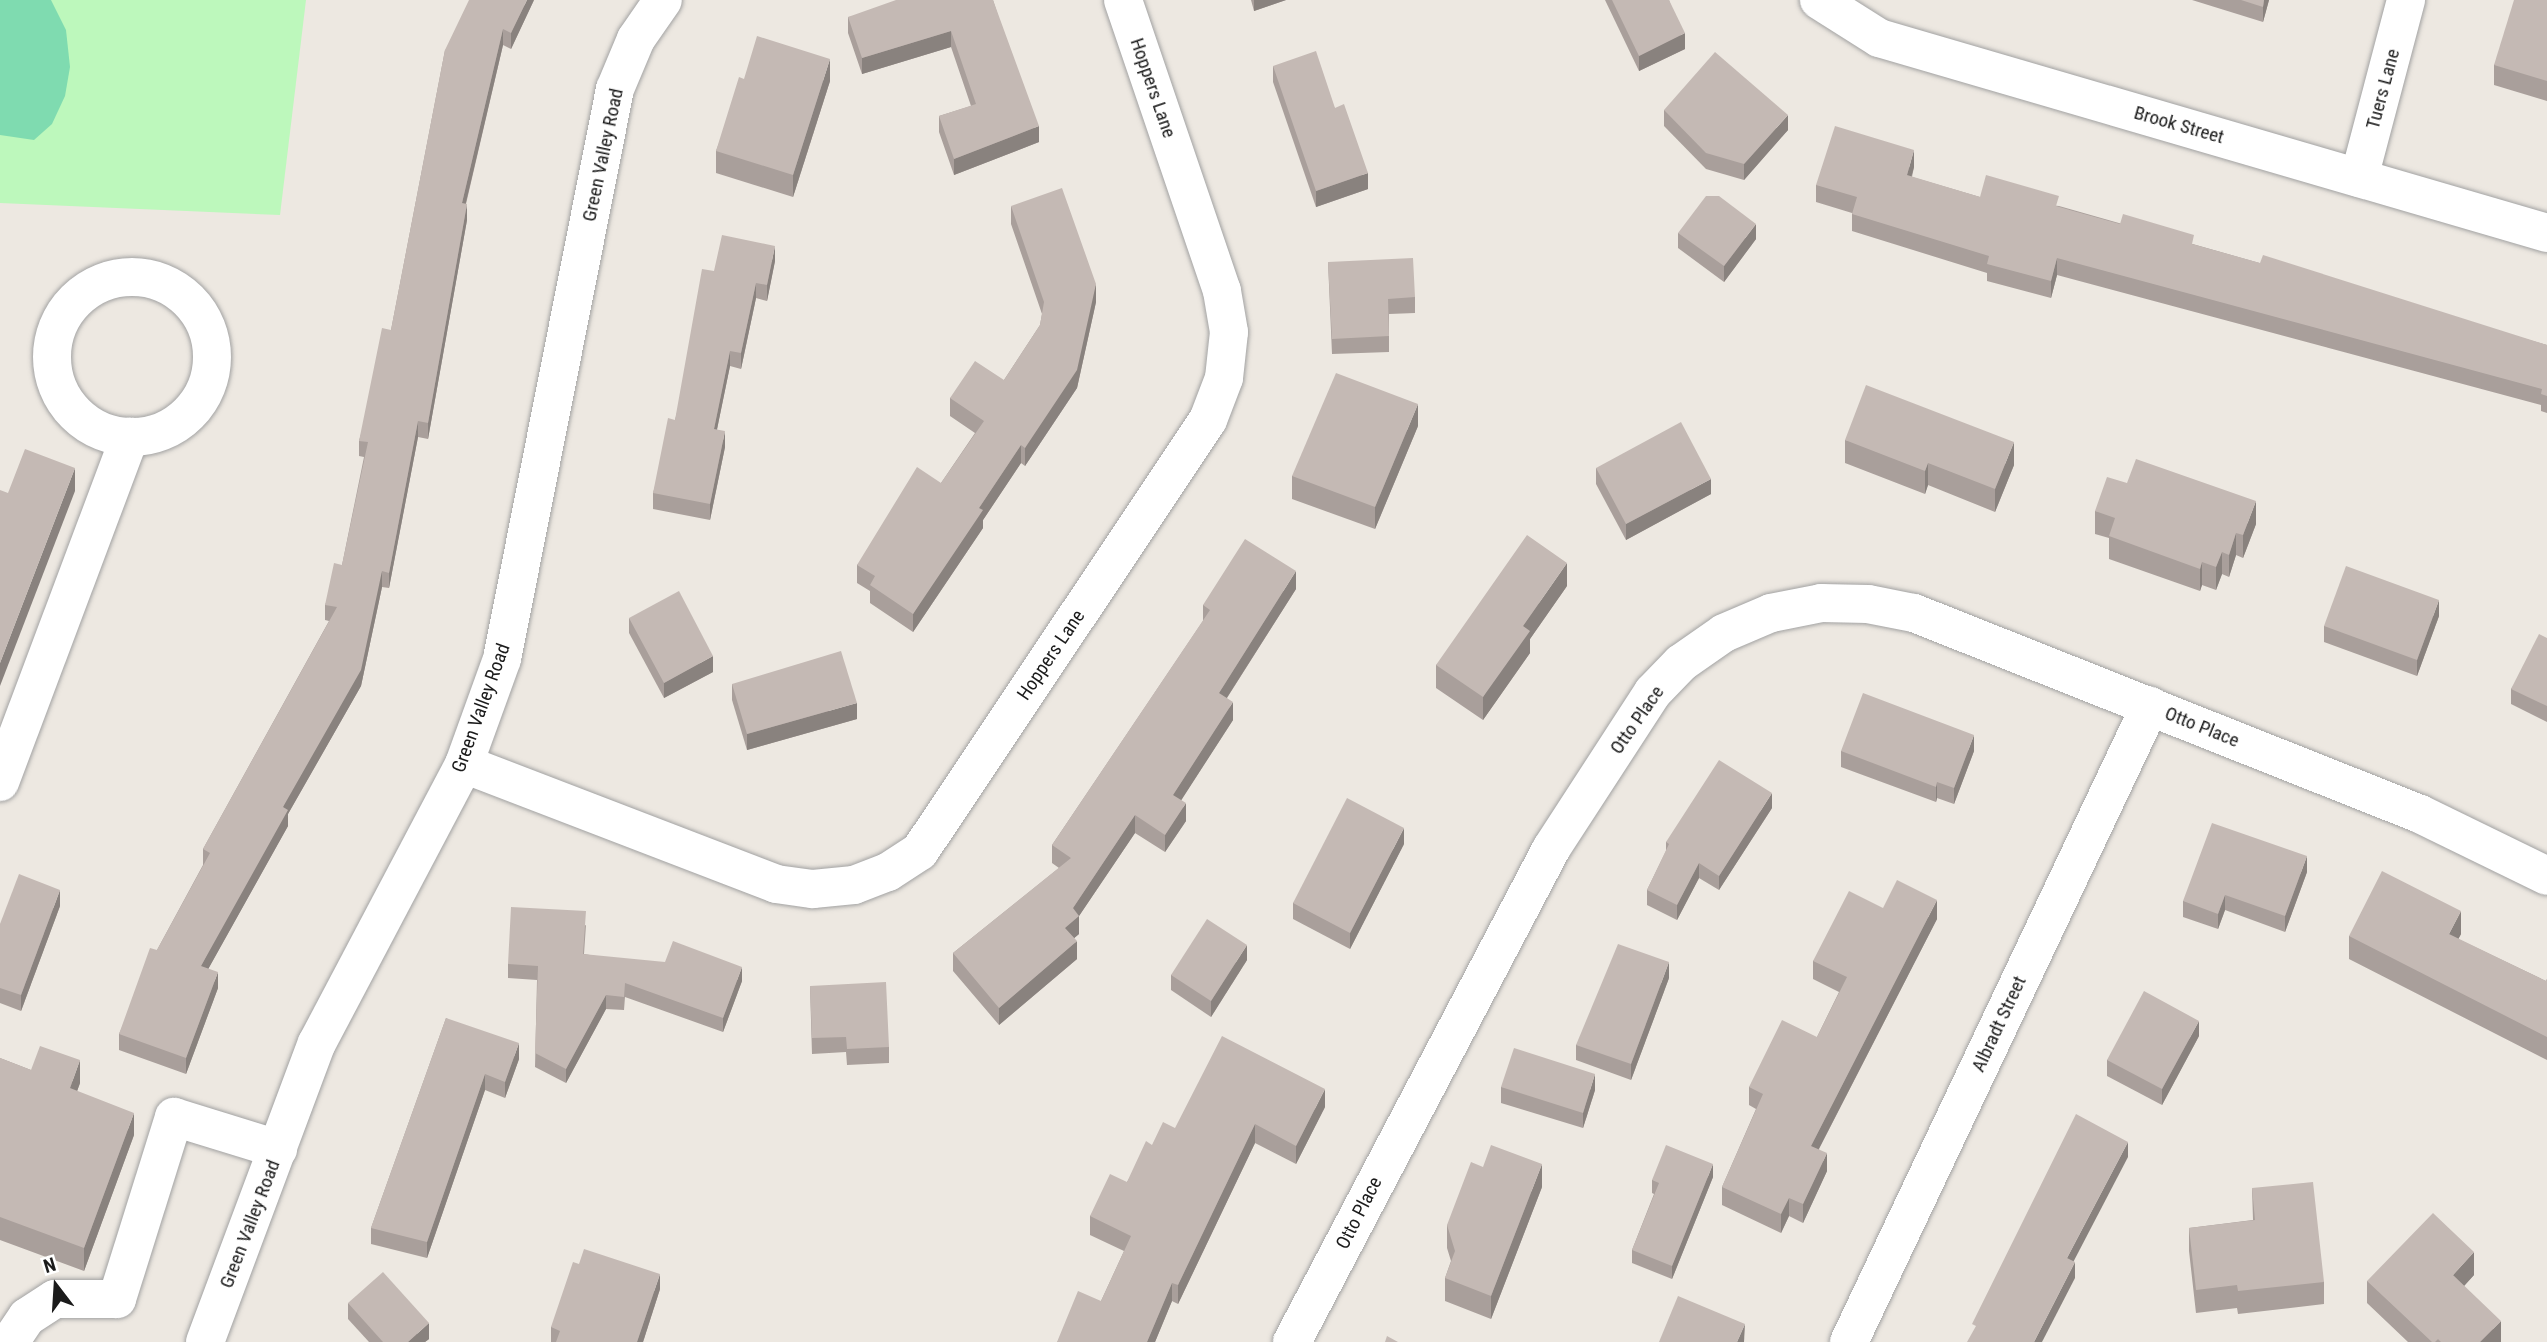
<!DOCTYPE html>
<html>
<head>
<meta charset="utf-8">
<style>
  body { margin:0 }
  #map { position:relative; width:2547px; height:1342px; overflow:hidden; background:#ede8e1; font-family:"Roboto Condensed",sans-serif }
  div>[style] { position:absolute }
  .park>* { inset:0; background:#bdf8bc }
  .pitch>* { inset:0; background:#7fdbb0 }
  .roads { filter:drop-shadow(0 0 2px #a2a2a2) drop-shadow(0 0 2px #a2a2a2) }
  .minor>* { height:38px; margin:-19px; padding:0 19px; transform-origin:19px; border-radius:19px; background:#fff }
  .minor>.ring { margin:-19px; padding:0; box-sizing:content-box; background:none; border:38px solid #fff; border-radius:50% }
  .wall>* { inset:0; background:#a99f9b }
  .shaded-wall>* { inset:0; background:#89827e }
  .building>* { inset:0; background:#c4b9b4 }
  span { translate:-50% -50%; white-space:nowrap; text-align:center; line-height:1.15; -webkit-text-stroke:6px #fff; paint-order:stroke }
  .street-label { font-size:19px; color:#1b1b1b }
  .north { position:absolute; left:21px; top:1251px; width:70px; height:70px; -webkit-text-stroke:5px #fff; paint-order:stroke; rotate:343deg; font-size:19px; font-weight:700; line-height:28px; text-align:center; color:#1b1b1b }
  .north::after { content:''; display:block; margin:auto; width:24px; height:32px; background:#1b1b1b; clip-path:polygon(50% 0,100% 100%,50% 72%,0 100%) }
</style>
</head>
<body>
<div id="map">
  <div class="park">
    <div style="clip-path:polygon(0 0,306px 0,280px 215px,0 203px)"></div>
  </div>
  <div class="pitch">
    <div style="clip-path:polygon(0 0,51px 0,66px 30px,70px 67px,65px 96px,52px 124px,34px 140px,0 135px)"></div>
  </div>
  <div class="roads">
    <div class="minor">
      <div style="left:1819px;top:0;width:71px;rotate:32.3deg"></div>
      <div style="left:1879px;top:38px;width:696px;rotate:16.27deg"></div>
      <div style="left:2359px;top:178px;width:184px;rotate:-75.2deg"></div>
      <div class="ring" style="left:52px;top:277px;width:122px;height:122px"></div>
      <div style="left:464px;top:764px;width:334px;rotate:21deg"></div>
      <div style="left:776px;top:884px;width:37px;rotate:8deg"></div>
      <div style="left:813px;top:889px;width:41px;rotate:-5.6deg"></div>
      <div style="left:854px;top:885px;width:36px;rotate:-21deg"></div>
      <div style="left:888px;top:872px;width:38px;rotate:-33deg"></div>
      <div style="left:920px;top:851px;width:518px;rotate:-56.25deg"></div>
      <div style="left:1208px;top:420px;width:45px;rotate:-69.1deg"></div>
      <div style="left:1224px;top:378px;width:46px;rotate:-83.8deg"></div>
      <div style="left:1229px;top:332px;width:42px;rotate:-99.7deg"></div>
      <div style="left:1222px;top:291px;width:307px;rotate:-108.8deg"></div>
      <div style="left:0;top:782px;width:369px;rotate:-69.4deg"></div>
      <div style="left:10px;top:1342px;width:30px;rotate:-56deg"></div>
      <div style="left:27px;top:1317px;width:33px;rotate:-33deg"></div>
      <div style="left:55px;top:1299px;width:62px"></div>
      <div style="left:117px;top:1299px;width:191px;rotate:-72.6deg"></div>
      <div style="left:174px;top:1117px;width:109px;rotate:17.1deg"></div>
      <div style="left:205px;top:1342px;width:319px;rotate:-69.5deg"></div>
      <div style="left:317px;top:1043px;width:315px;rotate:-62.2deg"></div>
      <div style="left:464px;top:764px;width:112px;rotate:-70.1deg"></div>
      <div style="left:502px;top:659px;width:581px;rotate:-78.79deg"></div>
      <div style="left:615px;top:89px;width:54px;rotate:-67.2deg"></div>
      <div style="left:636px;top:39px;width:47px;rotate:-55.3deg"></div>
      <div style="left:1292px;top:1342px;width:557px;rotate:-62.28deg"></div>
      <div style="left:1551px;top:849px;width:187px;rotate:-57deg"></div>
      <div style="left:1653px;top:692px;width:40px;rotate:-46deg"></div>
      <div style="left:1681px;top:663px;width:52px;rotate:-34.9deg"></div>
      <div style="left:1724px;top:633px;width:51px;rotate:-23.1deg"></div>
      <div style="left:1771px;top:613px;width:51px;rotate:-11.3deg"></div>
      <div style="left:1821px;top:603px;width:47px;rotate:1.2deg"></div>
      <div style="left:1868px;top:604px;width:47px;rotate:11.1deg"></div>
      <div style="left:1914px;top:613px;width:544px;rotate:21.66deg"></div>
      <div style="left:2420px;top:814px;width:141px;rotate:26deg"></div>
      <div style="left:1849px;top:1342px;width:704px;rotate:-64.67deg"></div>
    </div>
  </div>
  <div class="wall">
    <div style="clip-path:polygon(534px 0,511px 49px,503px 45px,466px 204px,467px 220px,428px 439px,418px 437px,389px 588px,382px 587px,361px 686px,288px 814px,288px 826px,208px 969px,218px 988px,186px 1074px,119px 1050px,119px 1034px,157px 950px,203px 865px,203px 849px,329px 621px,325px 620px,325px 605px,342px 565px,364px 457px,359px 456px,359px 441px,391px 330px,445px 50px)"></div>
    <div style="clip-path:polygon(993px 0,1039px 142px,954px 175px,939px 132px,939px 116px,971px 106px,951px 47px,862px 74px,848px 33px,848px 17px)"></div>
    <div style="clip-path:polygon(1251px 0,1286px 0,1254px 11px)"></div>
    <div style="clip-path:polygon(1605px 0,1669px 0,1685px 49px,1639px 71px)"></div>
    <div style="clip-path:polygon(2192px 0,2269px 0,2263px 22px)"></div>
    <div style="clip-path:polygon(2547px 0,2547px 101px,2494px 85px,2494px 65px)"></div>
    <div style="clip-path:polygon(1273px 66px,1335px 108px,1368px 189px,1316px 207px,1273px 82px)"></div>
    <div style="clip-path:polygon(744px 79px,830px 81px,793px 197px,716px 173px,716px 151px)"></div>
    <div style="clip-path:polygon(1664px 110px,1788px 130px,1744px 180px,1706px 169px,1664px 126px)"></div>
    <div style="clip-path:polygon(1914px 167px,1912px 177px,1980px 197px,2059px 206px,2547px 345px,2547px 413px,2541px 411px,2541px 405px,2057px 275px,2051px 298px,1987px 281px,1987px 273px,1852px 231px,1852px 213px,1816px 202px,1816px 185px)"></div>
    <div style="clip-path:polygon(1011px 206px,1096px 302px,1077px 388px,1025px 466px,1021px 463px,983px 520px,983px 528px,913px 632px,870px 603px,870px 591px,857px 583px,857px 565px,941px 483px,975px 433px,950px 416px,950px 398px,1004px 380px,1040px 325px,1042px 314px,1011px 224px)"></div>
    <div style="clip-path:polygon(1678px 233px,1756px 239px,1724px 282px,1678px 248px)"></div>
    <div style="clip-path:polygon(775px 261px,767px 301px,756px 298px,741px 369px,730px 366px,717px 429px,725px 447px,710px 520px,653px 509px,653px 493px,675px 420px,714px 271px)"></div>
    <div style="clip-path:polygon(1328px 262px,1415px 297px,1415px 313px,1389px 314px,1389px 352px,1332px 354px)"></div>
    <div style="clip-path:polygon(1418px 426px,1375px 529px,1292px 499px,1292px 476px)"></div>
    <div style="clip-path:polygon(1845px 440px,2014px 465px,1995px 512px,1928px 485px,1925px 494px,1845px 463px)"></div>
    <div style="clip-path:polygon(1596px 468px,1711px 494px,1626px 540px,1596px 484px)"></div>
    <div style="clip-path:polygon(2095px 511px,2256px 524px,2243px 558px,2236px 555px,2229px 577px,2222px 574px,2216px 590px,2202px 585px,2200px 591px,2109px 559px,2109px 538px,2095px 534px)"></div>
    <div style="clip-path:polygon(1567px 586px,1530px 639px,1530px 653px,1483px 720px,1436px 688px,1436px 665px)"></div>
    <div style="clip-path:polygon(1296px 589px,1227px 698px,1233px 720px,1181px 800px,1186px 821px,1165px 852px,1135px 833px,1079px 916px,1079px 934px,1074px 938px,1077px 959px,999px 1025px,953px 971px,953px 953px,1059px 868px,1052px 863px,1052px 845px,1203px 621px,1203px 605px)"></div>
    <div style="clip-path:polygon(2439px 616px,2417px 676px,2324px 642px,2324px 626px)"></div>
    <div style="clip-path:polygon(629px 618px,713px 672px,664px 698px,629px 633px)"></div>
    <div style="clip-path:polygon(2547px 638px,2547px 722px,2511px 704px,2511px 689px)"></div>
    <div style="clip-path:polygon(732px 684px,857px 719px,747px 750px,732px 700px)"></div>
    <div style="clip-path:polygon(1841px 751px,1974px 751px,1954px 804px,1937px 798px,1936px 802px,1841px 767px)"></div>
    <div style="clip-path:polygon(1772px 808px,1719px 890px,1699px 878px,1677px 920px,1647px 905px,1647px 890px,1666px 851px,1666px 842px)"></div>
    <div style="clip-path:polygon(1404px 844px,1350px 949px,1293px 919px,1293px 903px)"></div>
    <div style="clip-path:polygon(2307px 872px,2285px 932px,2225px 910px,2218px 929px,2183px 917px,2183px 901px)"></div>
    <div style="clip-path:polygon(60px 906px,21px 1011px,0 1003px,0 924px)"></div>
    <div style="clip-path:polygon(1883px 908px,1937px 919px,1819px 1149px,1827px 1171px,1803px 1223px,1789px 1216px,1781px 1233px,1722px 1205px,1722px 1187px,1756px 1109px,1749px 1105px,1749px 1087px,1817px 1037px,1839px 992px,1813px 979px,1813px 961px)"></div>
    <div style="clip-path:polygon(586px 925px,584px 954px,742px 981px,723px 1032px,625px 997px,624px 1010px,606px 1009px,566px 1083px,535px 1067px,537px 980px,508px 978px,508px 964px)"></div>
    <div style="clip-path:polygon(2461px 934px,2458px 939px,2546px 981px,2547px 979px,2547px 1060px,2349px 959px,2349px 936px)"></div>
    <div style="clip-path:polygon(1247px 960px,1211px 1017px,1171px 990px,1171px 975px)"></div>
    <div style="clip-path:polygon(1669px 978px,1631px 1080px,1576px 1060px,1576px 1045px)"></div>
    <div style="clip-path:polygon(810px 986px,889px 1047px,889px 1063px,847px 1065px,846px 1052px,812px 1054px)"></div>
    <div style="clip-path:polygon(446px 1018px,519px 1059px,505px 1098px,485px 1090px,427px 1258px,371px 1244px,371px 1228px)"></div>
    <div style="clip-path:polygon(2199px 1036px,2162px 1105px,2107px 1076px,2107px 1060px)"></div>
    <div style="clip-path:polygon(0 1058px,31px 1070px,80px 1083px,77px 1091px,134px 1135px,84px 1271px,0 1240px)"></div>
    <div style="clip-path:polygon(1501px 1087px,1595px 1090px,1583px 1128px,1501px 1103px)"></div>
    <div style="clip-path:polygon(1325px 1107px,1296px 1164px,1255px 1143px,1178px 1304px,1172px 1301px,1155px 1342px,1057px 1342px,1101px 1301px,1124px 1251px,1090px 1235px,1090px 1216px,1127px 1182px,1152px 1145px)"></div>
    <div style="clip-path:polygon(1713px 1177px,1672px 1279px,1632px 1263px,1632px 1250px,1654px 1194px,1652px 1193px,1652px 1180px)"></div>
    <div style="clip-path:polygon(1542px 1187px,1491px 1319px,1445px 1301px,1445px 1278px,1451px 1261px,1447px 1248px,1447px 1225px)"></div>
    <div style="clip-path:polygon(2252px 1188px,2324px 1282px,2324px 1304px,2238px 1314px,2237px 1308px,2196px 1313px,2189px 1251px,2189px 1228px,2253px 1220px)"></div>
    <div style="clip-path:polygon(2474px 1275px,2464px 1286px,2501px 1342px,2408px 1342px,2367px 1303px,2367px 1281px)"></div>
    <div style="clip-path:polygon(660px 1289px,643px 1342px,551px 1342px,551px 1327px)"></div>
    <div style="clip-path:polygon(348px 1303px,429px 1339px,425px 1342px,369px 1342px,348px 1319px)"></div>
  </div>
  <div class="shaded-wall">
    <div style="clip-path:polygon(527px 0,534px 0,511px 49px,511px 33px)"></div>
    <div style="clip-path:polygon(1254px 0,1286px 0,1254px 11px)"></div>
    <div style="clip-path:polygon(2264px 0,2269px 0,2263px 22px,2263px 7px)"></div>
    <div style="clip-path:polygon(503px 29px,503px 45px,462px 219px,462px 203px)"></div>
    <div style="clip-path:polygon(951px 31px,951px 47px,862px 74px,862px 58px)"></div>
    <div style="clip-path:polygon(1685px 33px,1685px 49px,1639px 71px,1639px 56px)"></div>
    <div style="clip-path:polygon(830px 59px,830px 81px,793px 197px,793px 175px)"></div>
    <div style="clip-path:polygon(1788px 115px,1788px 130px,1744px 180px,1744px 164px)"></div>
    <div style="clip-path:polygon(1039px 126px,1039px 142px,954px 175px,954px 159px)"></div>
    <div style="clip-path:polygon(1914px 150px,1914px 167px,1907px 192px,1907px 175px)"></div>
    <div style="clip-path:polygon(1368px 173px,1368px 189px,1316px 207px,1316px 191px)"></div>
    <div style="clip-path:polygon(467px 204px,467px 220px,428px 439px,428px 423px)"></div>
    <div style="clip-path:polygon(1756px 224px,1756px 239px,1724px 282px,1724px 266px)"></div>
    <div style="clip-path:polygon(775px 246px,775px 261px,767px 301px,767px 285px)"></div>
    <div style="clip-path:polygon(2057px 258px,2057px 275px,2051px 298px,2051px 281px)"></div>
    <div style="clip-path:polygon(756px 283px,756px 298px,741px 369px,741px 353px)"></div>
    <div style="clip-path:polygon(1096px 284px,1096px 302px,1077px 388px,1025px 466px,1025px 448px)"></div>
    <div style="clip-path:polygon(730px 351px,730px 366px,714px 444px,714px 429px)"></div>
    <div style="clip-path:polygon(1418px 404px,1418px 426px,1375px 529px,1375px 507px)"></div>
    <div style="clip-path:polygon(418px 421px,418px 437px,389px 588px,389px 573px)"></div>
    <div style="clip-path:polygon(725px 431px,725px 447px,710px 520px,710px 504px)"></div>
    <div style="clip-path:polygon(2014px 442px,2014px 465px,1995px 512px,1995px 489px)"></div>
    <div style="clip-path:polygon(1021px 445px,1021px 463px,983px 520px,983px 528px,913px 632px,913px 614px,979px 508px)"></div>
    <div style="clip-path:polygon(1928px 463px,1928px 485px,1925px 494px,1925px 471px)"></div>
    <div style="clip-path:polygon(75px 468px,75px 491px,0 686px,0 663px)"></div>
    <div style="clip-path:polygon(1711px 479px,1711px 494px,1626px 540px,1626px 524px)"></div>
    <div style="clip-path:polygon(2256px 501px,2256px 524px,2243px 558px,2243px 535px)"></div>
    <div style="clip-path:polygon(2236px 533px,2236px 555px,2229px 577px,2229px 555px)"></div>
    <div style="clip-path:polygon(2222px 552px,2222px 574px,2216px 590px,2216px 567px)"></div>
    <div style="clip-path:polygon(2202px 562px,2202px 585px,2200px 591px,2200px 569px)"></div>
    <div style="clip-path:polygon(1567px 563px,1567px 586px,1530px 639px,1530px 653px,1483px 720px,1483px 697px,1523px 626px)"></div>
    <div style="clip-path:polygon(382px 571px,382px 587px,361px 686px,288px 814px,288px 826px,201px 982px,201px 966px,283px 807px)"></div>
    <div style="clip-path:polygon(1296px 571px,1296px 589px,1219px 710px,1219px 693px)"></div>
    <div style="clip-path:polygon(2439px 600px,2439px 616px,2417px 676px,2417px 660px)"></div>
    <div style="clip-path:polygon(713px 656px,713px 672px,664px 698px,664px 683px)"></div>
    <div style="clip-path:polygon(1233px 702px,1233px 720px,1173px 813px,1173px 795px)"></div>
    <div style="clip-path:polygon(857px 703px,857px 719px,747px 750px,747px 734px)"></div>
    <div style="clip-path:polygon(1974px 735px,1974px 751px,1954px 804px,1954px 788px)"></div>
    <div style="clip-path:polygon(1937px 782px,1937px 798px,1936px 802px,1936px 787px)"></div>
    <div style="clip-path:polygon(1772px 793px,1772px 808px,1719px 890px,1719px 876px)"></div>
    <div style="clip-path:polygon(1186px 803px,1186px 821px,1165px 852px,1165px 835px)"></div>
    <div style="clip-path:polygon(1135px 815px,1135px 833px,1079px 916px,1079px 934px,1065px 946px,1065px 928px,1073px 908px)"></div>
    <div style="clip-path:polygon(1404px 828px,1404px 844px,1350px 949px,1350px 933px)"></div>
    <div style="clip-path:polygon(2307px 856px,2307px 872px,2285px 932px,2285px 916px)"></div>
    <div style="clip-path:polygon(1699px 863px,1699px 878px,1677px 920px,1677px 905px)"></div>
    <div style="clip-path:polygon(60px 890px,60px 906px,21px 1011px,21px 995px)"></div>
    <div style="clip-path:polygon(2225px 895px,2225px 910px,2218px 929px,2218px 914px)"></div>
    <div style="clip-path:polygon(1937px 900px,1937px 919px,1811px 1164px,1811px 1146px)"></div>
    <div style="clip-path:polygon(2461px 911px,2461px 934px,2449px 957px,2449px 934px)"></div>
    <div style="clip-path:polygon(1077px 941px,1077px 959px,999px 1025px,999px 1008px)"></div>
    <div style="clip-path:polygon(1247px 945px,1247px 960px,1211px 1017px,1211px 1001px)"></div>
    <div style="clip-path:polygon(1669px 962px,1669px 978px,1631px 1080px,1631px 1064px)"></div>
    <div style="clip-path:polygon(742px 967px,742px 981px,723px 1032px,723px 1018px)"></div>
    <div style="clip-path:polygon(218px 972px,218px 988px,186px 1074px,186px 1058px)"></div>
    <div style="clip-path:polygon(606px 995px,606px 1009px,566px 1083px,566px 1069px)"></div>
    <div style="clip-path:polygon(2199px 1021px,2199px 1036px,2162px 1105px,2162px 1089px)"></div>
    <div style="clip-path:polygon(519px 1043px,519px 1059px,505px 1098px,505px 1082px)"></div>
    <div style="clip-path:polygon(80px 1060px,80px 1083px,70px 1111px,70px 1088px)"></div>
    <div style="clip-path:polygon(485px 1074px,485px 1090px,427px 1258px,427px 1242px)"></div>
    <div style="clip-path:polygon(1595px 1074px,1595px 1090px,1583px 1128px,1583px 1113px)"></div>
    <div style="clip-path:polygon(1325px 1089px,1325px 1107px,1296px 1164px,1296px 1146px)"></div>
    <div style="clip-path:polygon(134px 1113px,134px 1135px,84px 1271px,84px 1248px)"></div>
    <div style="clip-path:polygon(1255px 1124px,1255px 1143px,1178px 1304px,1178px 1285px)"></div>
    <div style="clip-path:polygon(2128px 1142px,2128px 1157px,2067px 1274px,2067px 1258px)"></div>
    <div style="clip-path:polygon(1827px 1153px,1827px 1171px,1803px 1223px,1803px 1204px)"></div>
    <div style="clip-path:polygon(1542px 1164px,1542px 1187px,1491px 1319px,1491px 1296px)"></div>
    <div style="clip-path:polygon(1713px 1164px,1713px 1177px,1672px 1279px,1672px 1266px)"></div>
    <div style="clip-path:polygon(1789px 1198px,1789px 1216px,1781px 1233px,1781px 1214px)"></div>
    <div style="clip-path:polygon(2474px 1252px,2474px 1275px,2453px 1298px,2453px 1275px)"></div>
    <div style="clip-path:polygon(2075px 1262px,2075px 1278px,2042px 1342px,2034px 1342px)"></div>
    <div style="clip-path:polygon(660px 1274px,660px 1289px,643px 1342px,637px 1342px)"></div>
    <div style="clip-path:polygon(1172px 1283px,1172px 1301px,1155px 1342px,1147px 1342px)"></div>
    <div style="clip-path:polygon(2501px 1321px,2501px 1342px,2480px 1342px)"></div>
    <div style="clip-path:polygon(429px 1323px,429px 1339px,425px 1342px,408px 1342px)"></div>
    <div style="clip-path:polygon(1745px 1324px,1744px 1342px,1737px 1342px)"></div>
  </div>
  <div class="building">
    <div style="clip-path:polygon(469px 0,527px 0,511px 33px,503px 29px,462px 203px,467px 204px,428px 423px,418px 421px,389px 573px,382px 571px,361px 670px,283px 807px,288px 810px,201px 966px,218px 972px,186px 1058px,119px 1034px,150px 948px,157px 950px,210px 853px,203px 849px,337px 607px,325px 605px,334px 563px,342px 565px,368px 442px,359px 441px,382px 328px,391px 330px,445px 50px)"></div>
    <div style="clip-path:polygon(896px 0,993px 0,1039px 126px,954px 159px,939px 116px,976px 104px,951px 31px,862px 58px,848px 17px)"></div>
    <div style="clip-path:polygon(1612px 0,1669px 0,1685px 33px,1639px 56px)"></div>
    <div style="clip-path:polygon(2241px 0,2264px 0,2263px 7px)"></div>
    <div style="clip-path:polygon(2514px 0,2547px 0,2547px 81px,2494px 65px)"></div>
    <div style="clip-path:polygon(757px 36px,830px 59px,793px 175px,716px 151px,739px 77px,744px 79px)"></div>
    <div style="clip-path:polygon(1316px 51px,1335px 108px,1344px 104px,1368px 173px,1316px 191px,1273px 66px)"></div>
    <div style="clip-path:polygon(1715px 52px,1788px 115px,1744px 164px,1706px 153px,1664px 110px)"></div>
    <div style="clip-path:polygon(1835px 126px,1914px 150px,1907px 175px,1980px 197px,1986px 175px,2059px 196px,2056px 206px,2120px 224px,2123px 214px,2194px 235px,2192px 244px,2260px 263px,2263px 255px,2547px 345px,2547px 396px,2541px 394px,2542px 389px,2057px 258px,2051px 281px,1987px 264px,1989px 256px,1852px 214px,1857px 197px,1816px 185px)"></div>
    <div style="clip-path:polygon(1062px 188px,1096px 284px,1077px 370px,1025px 448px,1021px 445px,979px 508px,983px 510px,913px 614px,870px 585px,875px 576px,857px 565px,917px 467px,941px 483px,984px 421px,950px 398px,975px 361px,1004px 380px,1040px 325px,1044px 302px,1011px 206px)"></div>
    <div style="clip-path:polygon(1706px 196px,1719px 196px,1756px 224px,1724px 266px,1678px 233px)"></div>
    <div style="clip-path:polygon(722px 235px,775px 246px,767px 285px,756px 283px,741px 353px,730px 351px,714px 429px,725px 431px,710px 504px,653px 493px,668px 418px,675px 420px,702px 269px,714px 271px)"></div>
    <div style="clip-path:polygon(1413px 258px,1415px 297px,1388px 299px,1389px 336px,1332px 339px,1328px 262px)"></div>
    <div style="clip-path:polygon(1336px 373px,1418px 404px,1375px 507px,1292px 476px)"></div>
    <div style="clip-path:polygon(1866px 385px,2014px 442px,1995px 489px,1928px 463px,1925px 471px,1845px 440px)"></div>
    <div style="clip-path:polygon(1681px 422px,1711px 479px,1626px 524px,1596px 468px)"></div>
    <div style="clip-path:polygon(25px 449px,75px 468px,0 663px,0 490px,8px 493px)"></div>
    <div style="clip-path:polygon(2136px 459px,2256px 501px,2243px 535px,2236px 533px,2229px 555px,2222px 552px,2216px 567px,2202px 562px,2200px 569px,2109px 536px,2115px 518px,2095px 511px,2107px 477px,2127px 483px)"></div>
    <div style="clip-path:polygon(1527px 535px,1567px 563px,1523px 626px,1530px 631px,1483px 697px,1436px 665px)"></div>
    <div style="clip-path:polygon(1245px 539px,1296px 571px,1219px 693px,1233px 702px,1173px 795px,1186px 803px,1165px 835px,1135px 815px,1073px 908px,1079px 916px,1065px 928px,1077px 941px,999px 1008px,953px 953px,1071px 858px,1052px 845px,1210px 610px,1203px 605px)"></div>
    <div style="clip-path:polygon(2346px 566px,2439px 600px,2417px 660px,2324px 626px)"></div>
    <div style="clip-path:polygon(679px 591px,713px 656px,664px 683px,629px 618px)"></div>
    <div style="clip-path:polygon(2539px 634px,2547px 638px,2547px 706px,2511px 689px)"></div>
    <div style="clip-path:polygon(841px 651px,857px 703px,747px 734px,732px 684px)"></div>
    <div style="clip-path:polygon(1863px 693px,1974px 735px,1954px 788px,1937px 782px,1936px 787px,1841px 751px)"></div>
    <div style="clip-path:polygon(1719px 760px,1772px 793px,1719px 876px,1699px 863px,1677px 905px,1647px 890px,1669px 844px,1666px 842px)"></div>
    <div style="clip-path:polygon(1347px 798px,1404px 828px,1350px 933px,1293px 903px)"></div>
    <div style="clip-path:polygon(2212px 823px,2307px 856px,2285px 916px,2225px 895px,2218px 914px,2183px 901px)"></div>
    <div style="clip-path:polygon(2382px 871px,2461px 911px,2449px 934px,2546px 981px,2547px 979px,2547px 1037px,2349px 936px)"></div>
    <div style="clip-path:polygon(19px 874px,60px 890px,21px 995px,0 988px,0 924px)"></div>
    <div style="clip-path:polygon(1897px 880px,1937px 900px,1811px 1146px,1827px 1153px,1803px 1204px,1789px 1198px,1781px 1214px,1722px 1187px,1763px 1094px,1749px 1087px,1782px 1020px,1817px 1037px,1847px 977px,1813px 961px,1849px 891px,1883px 908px)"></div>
    <div style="clip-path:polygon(511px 907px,586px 911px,583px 954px,665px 962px,673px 941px,742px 967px,723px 1018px,625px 983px,624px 997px,606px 995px,566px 1069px,535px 1053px,538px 966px,508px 964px)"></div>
    <div style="clip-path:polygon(1207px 919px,1247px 945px,1211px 1001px,1171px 975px)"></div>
    <div style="clip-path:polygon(1618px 944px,1669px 962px,1631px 1064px,1576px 1045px)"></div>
    <div style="clip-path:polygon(886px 982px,889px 1047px,847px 1049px,846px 1037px,812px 1038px,810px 986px)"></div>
    <div style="clip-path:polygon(2144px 991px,2199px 1021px,2162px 1089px,2107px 1060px)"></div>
    <div style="clip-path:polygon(446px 1018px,519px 1043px,505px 1082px,485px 1074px,427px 1242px,371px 1228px)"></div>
    <div style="clip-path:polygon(1222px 1036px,1325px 1089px,1296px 1146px,1255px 1124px,1178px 1285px,1172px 1283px,1147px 1342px,1057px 1342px,1078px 1291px,1101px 1301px,1131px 1236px,1090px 1216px,1110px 1174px,1127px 1182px,1146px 1141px,1152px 1145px,1163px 1122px,1175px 1128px)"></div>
    <div style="clip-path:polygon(40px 1046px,80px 1060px,70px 1088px,134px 1113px,84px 1248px,0 1217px,0 1058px,31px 1070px)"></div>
    <div style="clip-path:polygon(1514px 1048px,1595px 1074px,1583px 1113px,1501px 1087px)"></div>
    <div style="clip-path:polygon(2076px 1114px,2128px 1142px,2067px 1258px,2075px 1262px,2034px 1342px,1967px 1342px,1976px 1326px,1972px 1324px)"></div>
    <div style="clip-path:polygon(1491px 1145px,1542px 1164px,1491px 1296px,1445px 1278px,1455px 1251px,1447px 1225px,1471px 1162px,1483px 1167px)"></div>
    <div style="clip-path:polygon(1666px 1145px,1713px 1164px,1672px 1266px,1632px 1250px,1659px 1183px,1652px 1180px)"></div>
    <div style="clip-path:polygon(2313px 1182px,2324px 1282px,2238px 1291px,2237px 1285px,2196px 1290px,2189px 1228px,2255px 1220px,2252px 1188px)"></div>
    <div style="clip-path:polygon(2433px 1213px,2474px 1252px,2453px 1275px,2501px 1321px,2480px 1342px,2441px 1342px,2438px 1339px,2435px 1342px,2432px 1342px,2367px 1281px)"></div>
    <div style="clip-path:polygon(584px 1249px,660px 1274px,637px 1342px,556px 1342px,560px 1331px,551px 1327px,573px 1262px,579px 1264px)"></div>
    <div style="clip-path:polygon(383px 1272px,429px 1323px,408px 1342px,383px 1342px,348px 1303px)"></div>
    <div style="clip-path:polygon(1678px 1296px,1745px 1324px,1737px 1342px,1659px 1342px)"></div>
    <div style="clip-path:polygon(1387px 1336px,1398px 1342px,1385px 1342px)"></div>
  </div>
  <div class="street-label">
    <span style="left:1153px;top:88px;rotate:71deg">Hoppers Lane</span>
    <span style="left:2383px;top:89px;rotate:-75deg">Tuers Lane</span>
    <span style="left:2179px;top:125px;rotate:16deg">Brook Street</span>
    <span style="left:603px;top:155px;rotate:-78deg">Green Valley Road</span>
    <span style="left:1051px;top:655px;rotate:-56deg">Hoppers Lane</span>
    <span style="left:481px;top:708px;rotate:-70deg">Green Valley Road</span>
    <span style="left:1637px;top:720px;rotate:-55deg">Otto Place</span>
    <span style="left:2202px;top:727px;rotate:22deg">Otto Place</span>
    <span style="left:1999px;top:1024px;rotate:-65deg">Albradt Street</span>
    <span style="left:1359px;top:1213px;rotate:-63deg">Otto Place</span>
    <span style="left:250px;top:1224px;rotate:-69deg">Green Valley Road</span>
  </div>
  <div class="north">N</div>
</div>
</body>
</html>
